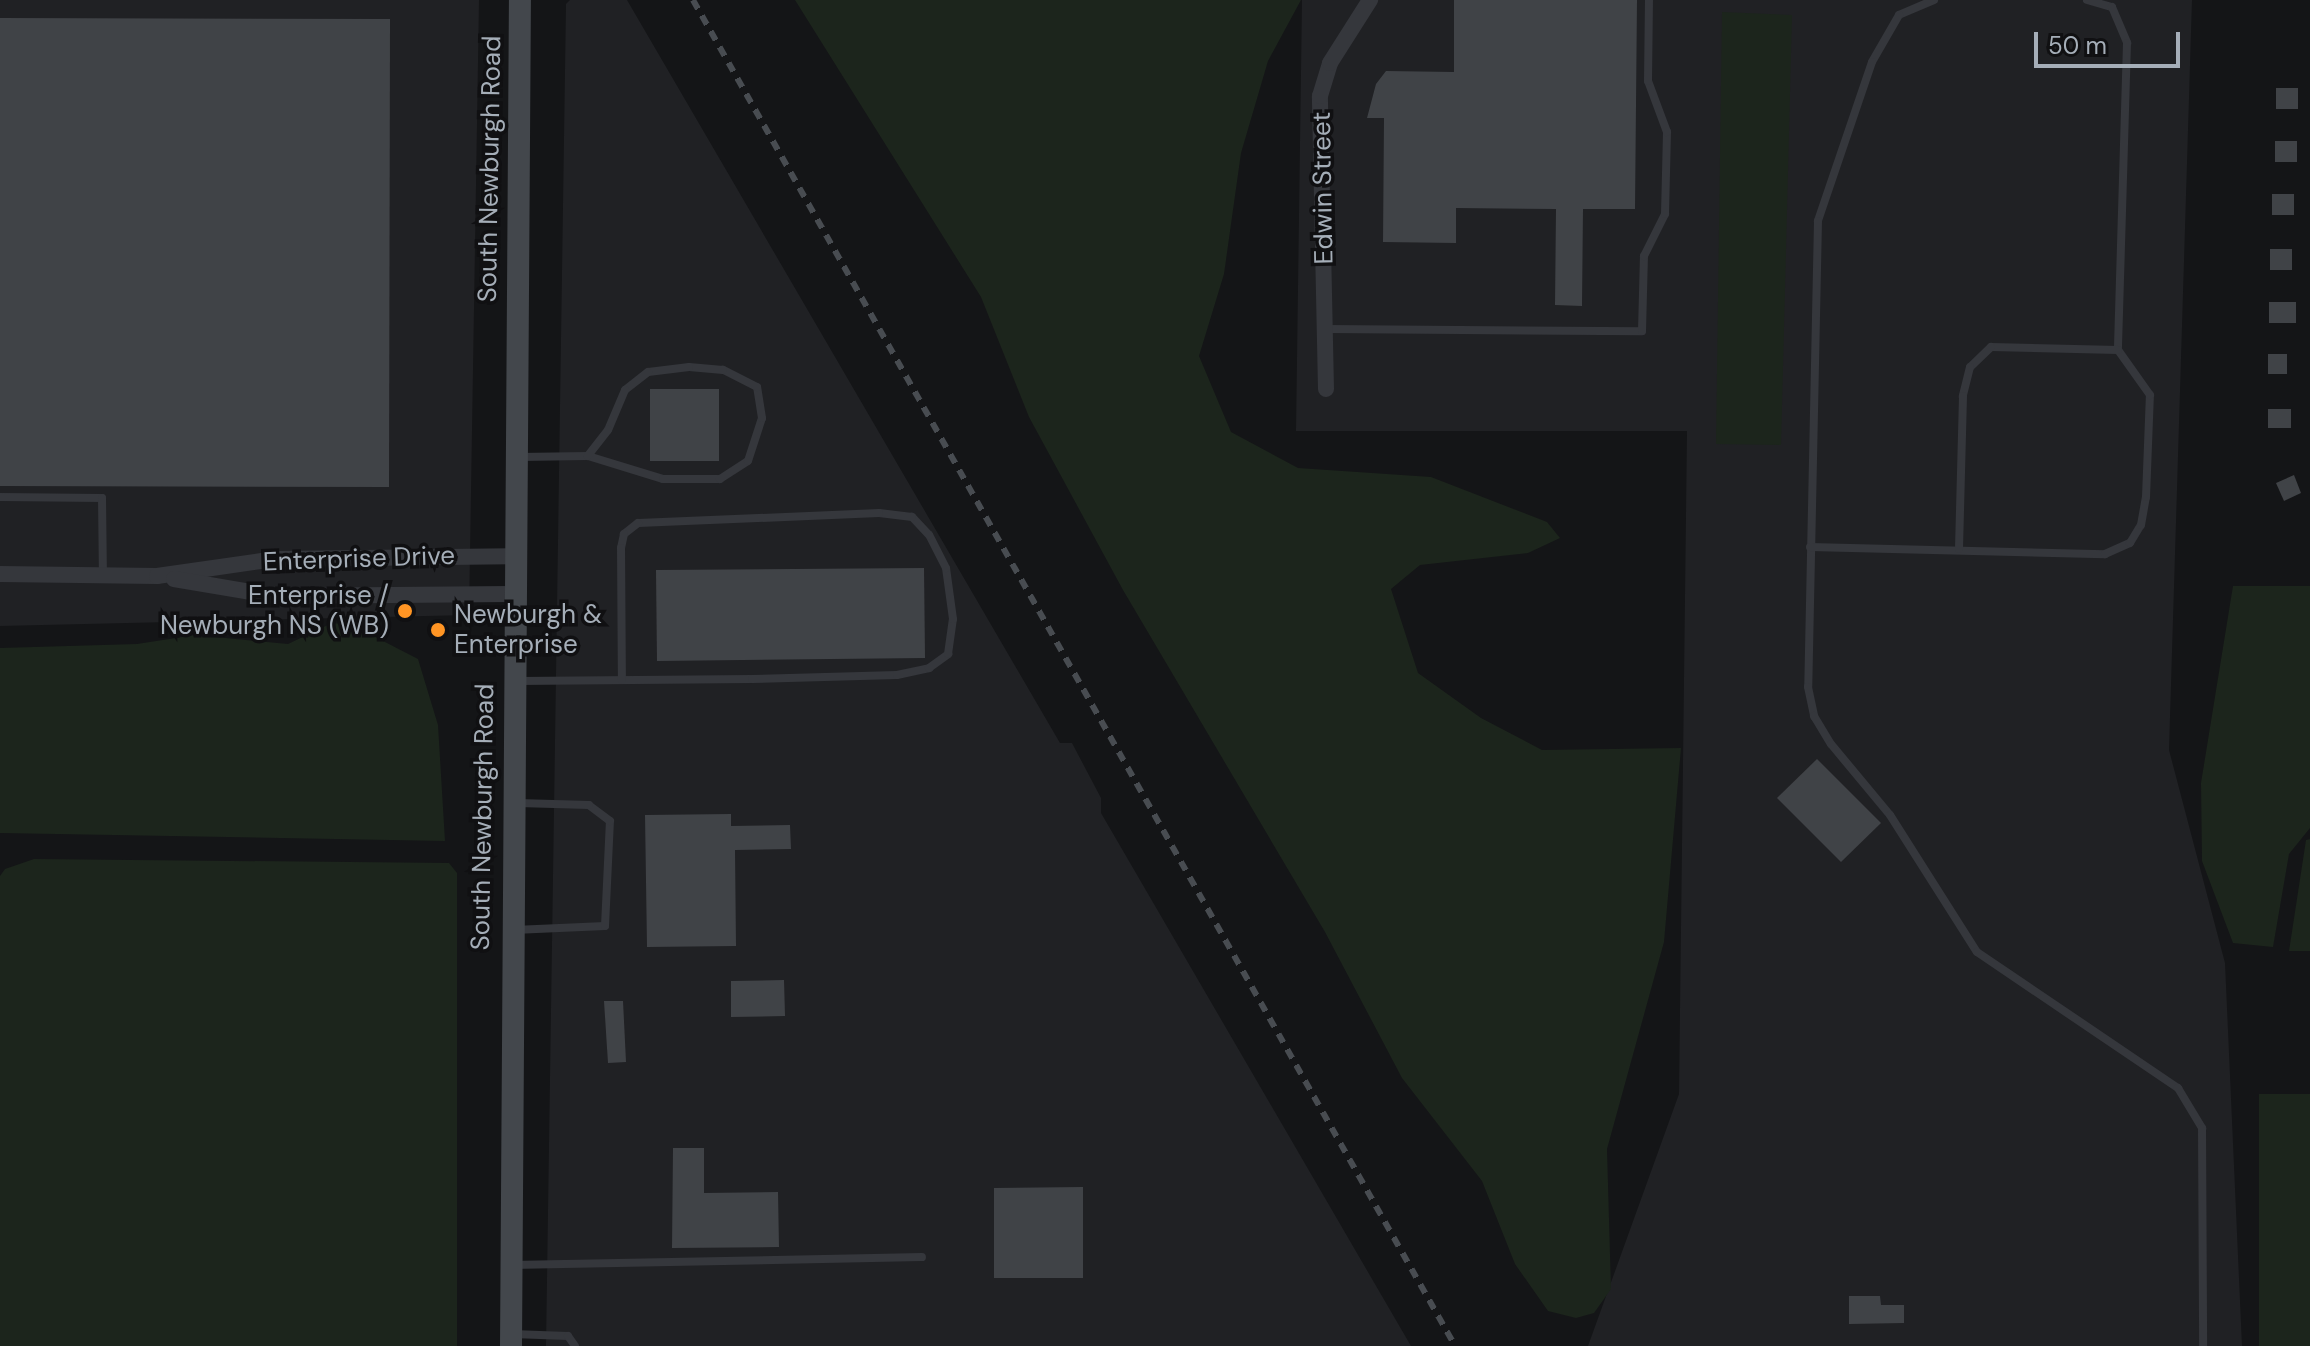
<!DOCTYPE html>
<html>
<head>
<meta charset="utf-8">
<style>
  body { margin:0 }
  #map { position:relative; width:2310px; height:1346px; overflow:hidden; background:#141517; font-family:"DM Sans",sans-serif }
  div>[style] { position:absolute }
  .built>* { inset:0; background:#202124 }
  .green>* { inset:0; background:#1c251c }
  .building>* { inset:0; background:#404347 }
  .service>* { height:8px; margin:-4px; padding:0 4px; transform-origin:4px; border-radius:4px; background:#35373c }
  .minor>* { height:16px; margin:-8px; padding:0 8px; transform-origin:8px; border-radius:8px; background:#35373c }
  .secondary>* { height:22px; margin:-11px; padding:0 11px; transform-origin:11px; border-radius:11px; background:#43474c }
  .rail>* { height:6px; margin-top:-3px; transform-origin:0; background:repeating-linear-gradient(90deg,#484c51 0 10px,transparent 0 18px) }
  .dots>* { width:22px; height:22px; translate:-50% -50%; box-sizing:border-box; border:4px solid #101012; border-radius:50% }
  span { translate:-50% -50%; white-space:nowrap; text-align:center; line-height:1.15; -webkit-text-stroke:7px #101012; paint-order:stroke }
  .street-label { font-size:26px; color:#a5aeb8 }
  .poi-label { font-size:26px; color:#a5aeb8 }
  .right { translate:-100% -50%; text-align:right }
  .left { translate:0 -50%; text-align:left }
  .scale { position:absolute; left:2034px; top:32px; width:146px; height:36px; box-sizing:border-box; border:4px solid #a5aeb8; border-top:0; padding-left:10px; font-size:24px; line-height:28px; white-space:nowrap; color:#a5aeb8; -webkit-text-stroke:6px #101012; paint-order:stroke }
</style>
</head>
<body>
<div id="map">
  <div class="built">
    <div style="clip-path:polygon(0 0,479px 0,469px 615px,0 626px)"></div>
    <div style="clip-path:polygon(570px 0,627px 0,1060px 743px,1072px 743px,1101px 798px,1101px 813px,1411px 1346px,546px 1346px,566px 4px)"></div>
    <div style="clip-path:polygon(1302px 0,2192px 0,2169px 750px,2225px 963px,2242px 1346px,1588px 1346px,1679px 1094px,1687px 431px,1296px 431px)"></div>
  </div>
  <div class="green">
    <div style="clip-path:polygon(795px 0,1301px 0,1268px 61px,1241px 153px,1224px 274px,1199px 356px,1231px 432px,1298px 468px,1431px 477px,1547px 522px,1560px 538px,1528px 553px,1420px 565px,1391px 589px,1418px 673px,1481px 718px,1542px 750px,1681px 748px,1664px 942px,1607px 1149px,1611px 1289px,1594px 1313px,1576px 1318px,1548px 1311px,1515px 1264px,1482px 1181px,1402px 1078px,1325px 932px,1123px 590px,1029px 417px,981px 297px)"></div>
    <div style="clip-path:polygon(1722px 12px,1792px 15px,1781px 445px,1716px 444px)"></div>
    <div style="clip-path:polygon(2233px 586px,2310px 586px,2310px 828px,2289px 854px,2273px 947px,2233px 943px,2202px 861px,2201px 783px)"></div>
    <div style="clip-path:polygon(332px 623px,352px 625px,418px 659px,438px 725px,445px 841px,0 833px,0 648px,137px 644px,195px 635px,288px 644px)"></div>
    <div style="clip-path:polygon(2310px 839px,2310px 951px,2289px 951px,2306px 840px)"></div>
    <div style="clip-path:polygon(34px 859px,449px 863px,457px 873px,457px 1346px,0 1346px,0 876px,5px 869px)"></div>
    <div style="clip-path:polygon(2259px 1094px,2310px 1094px,2310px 1346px,2259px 1346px)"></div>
  </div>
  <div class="building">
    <div style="clip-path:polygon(1454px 0,1637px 0,1635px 209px,1583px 209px,1582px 306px,1555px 305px,1556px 209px,1456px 208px,1456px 243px,1383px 242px,1384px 118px,1367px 118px,1376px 84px,1386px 71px,1454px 72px)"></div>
    <div style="clip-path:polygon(0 18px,390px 19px,389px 487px,0 486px)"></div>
    <div style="clip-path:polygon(2276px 88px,2298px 88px,2298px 109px,2276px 109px)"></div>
    <div style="clip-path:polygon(2275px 141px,2297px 141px,2297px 162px,2275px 162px)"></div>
    <div style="clip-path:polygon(2272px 194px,2294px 194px,2294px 215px,2272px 215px)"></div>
    <div style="clip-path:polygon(2270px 249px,2292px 249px,2292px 270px,2270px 270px)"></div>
    <div style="clip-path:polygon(2269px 302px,2296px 302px,2296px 323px,2269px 323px)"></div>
    <div style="clip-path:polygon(2268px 354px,2287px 354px,2287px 374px,2268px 374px)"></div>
    <div style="clip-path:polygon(650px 389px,719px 389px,719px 461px,650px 461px)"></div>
    <div style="clip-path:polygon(2268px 409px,2291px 409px,2291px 428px,2268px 428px)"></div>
    <div style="clip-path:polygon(2294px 475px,2301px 493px,2284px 501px,2276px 483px)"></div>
    <div style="clip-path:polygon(924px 568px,925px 658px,657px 661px,656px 570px)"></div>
    <div style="clip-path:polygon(1817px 759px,1881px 823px,1841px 862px,1777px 798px)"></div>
    <div style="clip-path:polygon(731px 814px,731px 826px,790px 825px,791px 849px,735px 850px,736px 946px,647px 947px,645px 815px)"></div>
    <div style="clip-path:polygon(784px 980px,785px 1016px,731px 1017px,731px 981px)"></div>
    <div style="clip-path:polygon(604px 1001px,623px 1001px,626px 1062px,608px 1063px)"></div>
    <div style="clip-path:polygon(673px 1148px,704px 1148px,704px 1193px,778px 1192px,779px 1247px,672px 1248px)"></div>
    <div style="clip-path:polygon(1083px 1187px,1083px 1278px,994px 1278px,994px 1188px)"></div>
    <div style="clip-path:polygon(1849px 1296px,1880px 1296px,1881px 1305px,1904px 1305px,1904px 1323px,1849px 1324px)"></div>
  </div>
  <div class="service">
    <div style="left:1934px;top:0;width:38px;rotate:157deg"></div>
    <div style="left:1899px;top:15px;width:54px;rotate:119.9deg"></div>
    <div style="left:1872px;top:62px;width:168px;rotate:108.8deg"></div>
    <div style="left:1818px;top:221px;width:466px;rotate:91.2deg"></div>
    <div style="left:1808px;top:687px;width:30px;rotate:78deg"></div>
    <div style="left:1814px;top:716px;width:33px;rotate:59deg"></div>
    <div style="left:1831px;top:744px;width:92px;rotate:50.3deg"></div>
    <div style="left:1890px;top:815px;width:162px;rotate:57.6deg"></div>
    <div style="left:1977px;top:952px;width:243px;rotate:34.1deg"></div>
    <div style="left:2178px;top:1088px;width:47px;rotate:59deg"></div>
    <div style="left:2202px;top:1128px;width:218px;rotate:89.7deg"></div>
    <div style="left:2087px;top:0;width:26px;rotate:16deg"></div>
    <div style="left:2112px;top:7px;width:39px;rotate:67deg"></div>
    <div style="left:2127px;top:43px;width:307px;rotate:91.7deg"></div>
    <div style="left:1326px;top:329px;width:316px;rotate:0.4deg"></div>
    <div style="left:1642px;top:331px;width:75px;rotate:-88.5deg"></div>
    <div style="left:1644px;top:256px;width:47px;rotate:-63.4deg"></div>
    <div style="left:1665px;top:214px;width:82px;rotate:-88.6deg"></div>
    <div style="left:1667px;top:132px;width:54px;rotate:-110.4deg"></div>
    <div style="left:1648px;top:81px;width:81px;rotate:-89.3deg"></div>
    <div style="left:519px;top:457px;width:69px;rotate:-0.8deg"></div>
    <div style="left:588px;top:456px;width:78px;rotate:17deg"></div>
    <div style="left:663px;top:479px;width:57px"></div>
    <div style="left:720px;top:479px;width:33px;rotate:-33deg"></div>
    <div style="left:748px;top:461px;width:45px;rotate:-72deg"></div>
    <div style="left:762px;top:418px;width:31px;rotate:-99deg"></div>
    <div style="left:757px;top:387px;width:38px;rotate:-153deg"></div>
    <div style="left:723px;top:370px;width:34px;rotate:-175deg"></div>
    <div style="left:689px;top:367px;width:41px;rotate:173deg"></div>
    <div style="left:648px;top:372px;width:29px;rotate:142deg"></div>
    <div style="left:625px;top:390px;width:43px;rotate:113deg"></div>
    <div style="left:608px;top:430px;width:33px;rotate:128deg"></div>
    <div style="left:0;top:497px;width:102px;rotate:0.6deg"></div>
    <div style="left:102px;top:498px;width:77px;rotate:89.3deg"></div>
    <div style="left:1810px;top:547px;width:295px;rotate:1.4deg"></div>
    <div style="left:2105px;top:554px;width:27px;rotate:-24deg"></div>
    <div style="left:2130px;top:543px;width:21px;rotate:-59deg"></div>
    <div style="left:2141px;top:525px;width:28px;rotate:-80deg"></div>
    <div style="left:2146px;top:497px;width:102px;rotate:-87.8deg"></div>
    <div style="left:2150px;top:395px;width:55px;rotate:-125.4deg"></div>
    <div style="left:2118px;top:350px;width:127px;rotate:-178.6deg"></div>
    <div style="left:1991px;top:347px;width:29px;rotate:136deg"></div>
    <div style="left:1970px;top:367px;width:30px;rotate:104deg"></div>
    <div style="left:1963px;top:396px;width:153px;rotate:91.5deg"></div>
    <div style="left:518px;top:681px;width:234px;rotate:-0.5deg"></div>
    <div style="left:752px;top:679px;width:145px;rotate:-1.6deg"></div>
    <div style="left:897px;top:675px;width:33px;rotate:-12deg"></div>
    <div style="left:929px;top:668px;width:24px;rotate:-36deg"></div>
    <div style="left:948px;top:654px;width:35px;rotate:-82deg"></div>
    <div style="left:953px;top:619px;width:51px;rotate:-97.8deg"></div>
    <div style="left:946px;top:568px;width:37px;rotate:-117deg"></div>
    <div style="left:929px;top:535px;width:25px;rotate:-133deg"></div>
    <div style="left:912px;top:517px;width:33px;rotate:-173deg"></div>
    <div style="left:879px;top:513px;width:241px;rotate:177.6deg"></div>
    <div style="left:638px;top:523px;width:18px;rotate:142deg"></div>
    <div style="left:624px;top:534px;width:14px;rotate:102deg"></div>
    <div style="left:621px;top:548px;width:132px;rotate:89.6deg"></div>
    <div style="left:514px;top:930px;width:91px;rotate:-2.5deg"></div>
    <div style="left:605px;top:926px;width:105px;rotate:-87.3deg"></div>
    <div style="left:610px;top:821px;width:26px;rotate:-143deg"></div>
    <div style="left:589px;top:805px;width:71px;rotate:-178.4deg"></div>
    <div style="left:511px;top:1265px;width:411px;rotate:-1.1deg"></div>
    <div style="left:512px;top:1334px;width:56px;rotate:2deg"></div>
    <div style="left:568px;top:1336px;width:12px;rotate:55deg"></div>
  </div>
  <div class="minor">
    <div style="left:1326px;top:389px;width:293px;rotate:-91.2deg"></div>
    <div style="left:1320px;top:96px;width:34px;rotate:-73deg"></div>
    <div style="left:1330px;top:63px;width:75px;rotate:-57.6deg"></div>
    <div style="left:0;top:574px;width:157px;rotate:0.7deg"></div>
    <div style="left:157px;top:576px;width:119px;rotate:-8.2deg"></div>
    <div style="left:275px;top:559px;width:239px;rotate:-0.7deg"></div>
    <div style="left:174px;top:579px;width:102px;rotate:9.6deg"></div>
    <div style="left:275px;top:596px;width:239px;rotate:-0.5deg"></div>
  </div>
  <div class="secondary">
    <div style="left:511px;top:1346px;width:1346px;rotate:-89.62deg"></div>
  </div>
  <div class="rail">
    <div style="left:693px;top:0;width:1547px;rotate:60.48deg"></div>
  </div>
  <div class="dots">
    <div style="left:405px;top:611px;background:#ff9524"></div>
    <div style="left:438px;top:630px;background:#ff9524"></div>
  </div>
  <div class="street-label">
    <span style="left:490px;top:169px;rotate:-89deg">South Newburgh Road</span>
    <span style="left:1323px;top:188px;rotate:-91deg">Edwin Street</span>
    <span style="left:359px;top:559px;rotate:-2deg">Enterprise Drive</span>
    <span style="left:483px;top:817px;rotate:-89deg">South Newburgh Road</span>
  </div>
  <div class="poi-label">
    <span class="right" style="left:389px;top:611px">Enterprise /<br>Newburgh NS (WB)</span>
    <span class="left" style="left:454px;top:630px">Newburgh &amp;<br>Enterprise</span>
  </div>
  <div class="scale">50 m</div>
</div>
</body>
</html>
